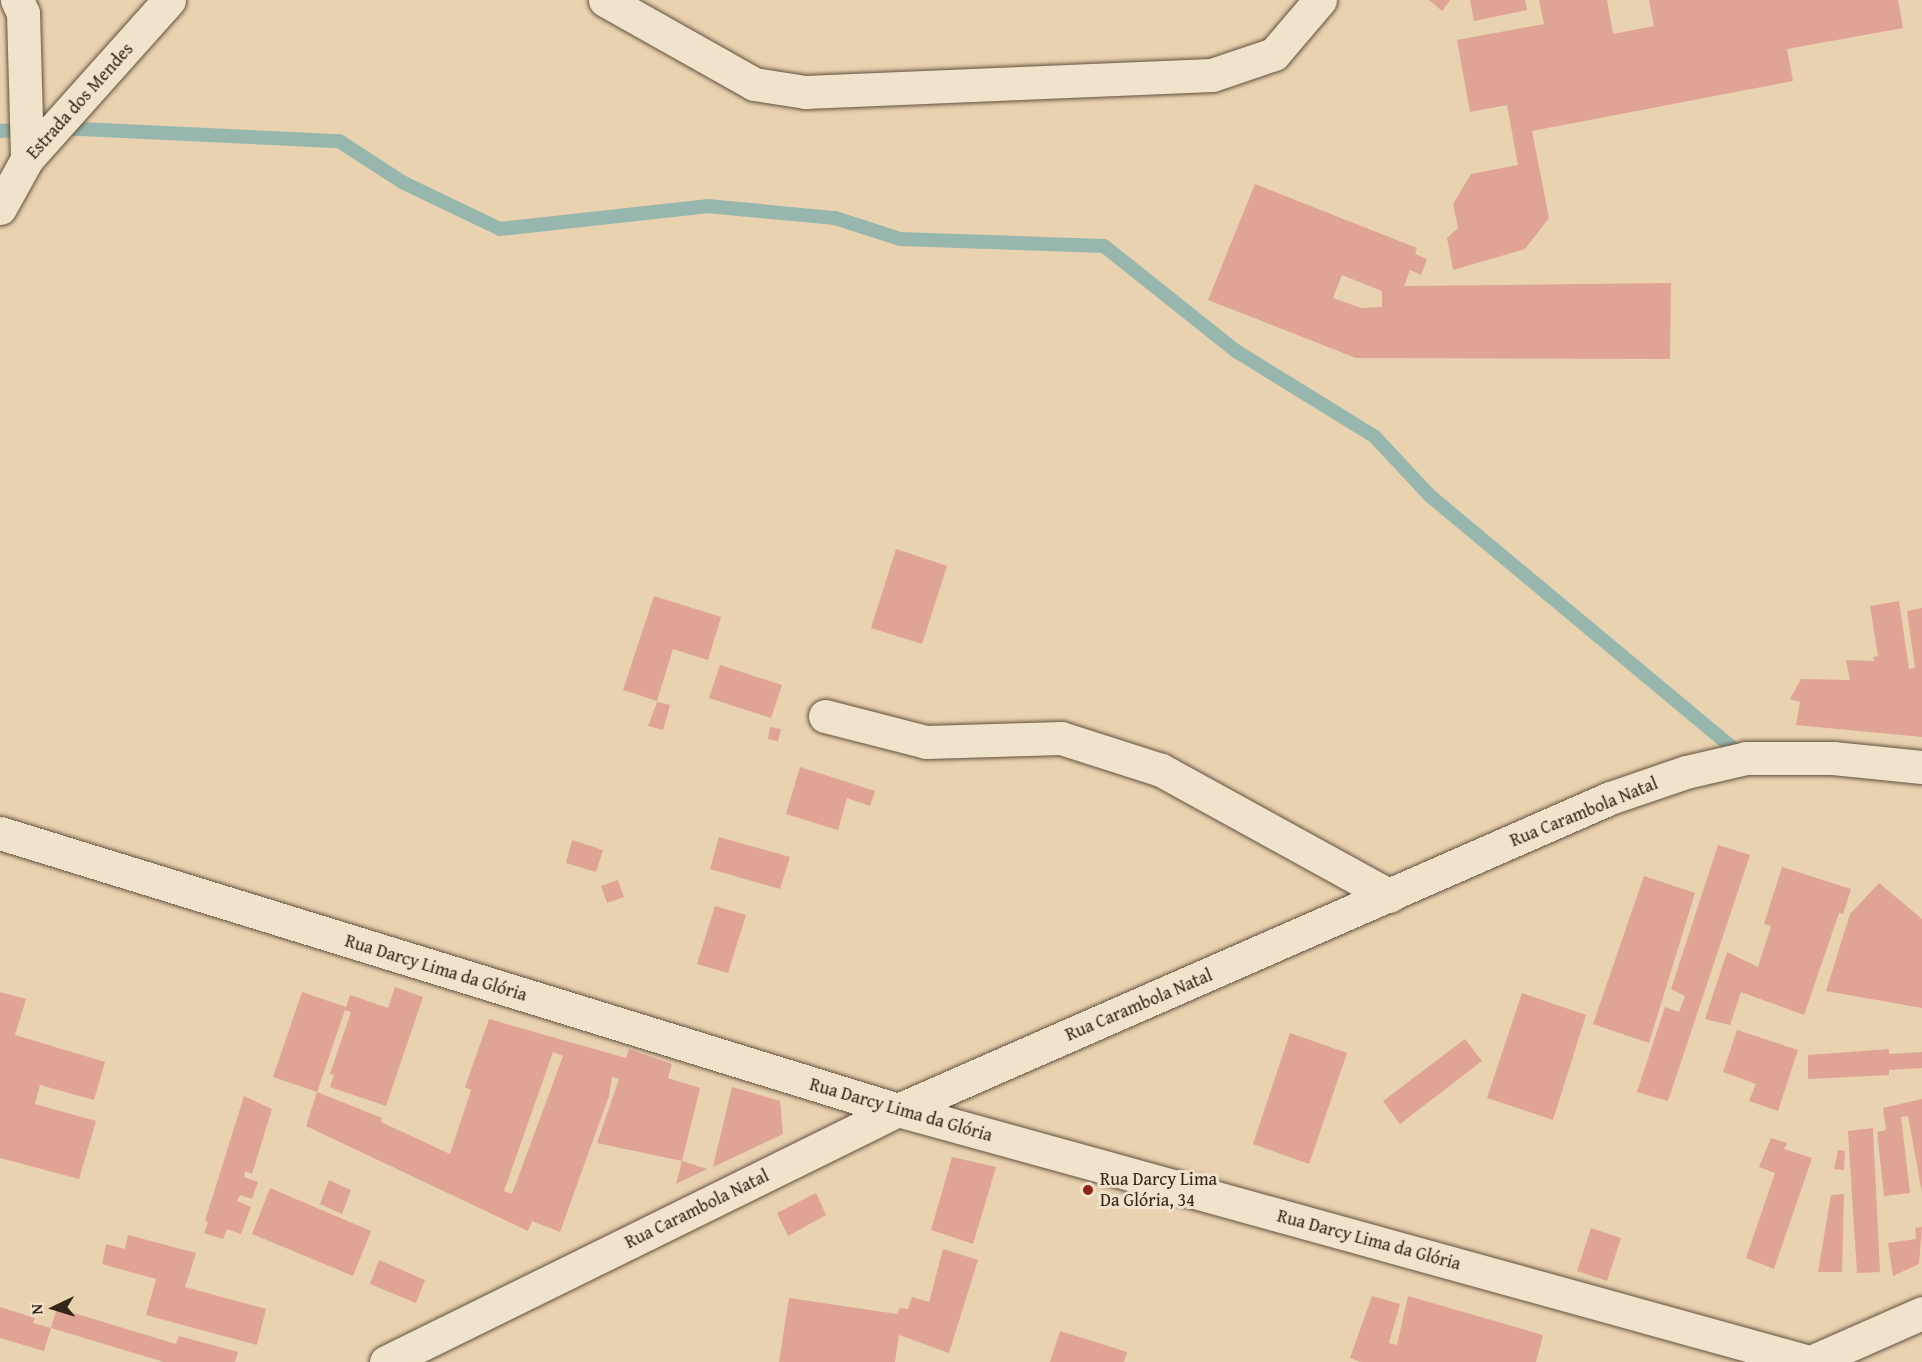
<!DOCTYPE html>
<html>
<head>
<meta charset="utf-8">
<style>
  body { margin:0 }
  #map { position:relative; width:1922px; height:1362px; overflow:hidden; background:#e9d2b0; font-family:"Gentium Book Plus",serif }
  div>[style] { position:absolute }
  .stream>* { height:14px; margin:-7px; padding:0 7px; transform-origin:7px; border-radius:7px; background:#97b7ae }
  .building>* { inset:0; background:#dfa493 }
  .roads { filter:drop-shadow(0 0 2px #61513c) drop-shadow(0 0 2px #61513c) }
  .minor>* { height:33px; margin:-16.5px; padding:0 16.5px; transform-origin:16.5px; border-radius:16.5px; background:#f1e2cc }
  .dots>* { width:16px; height:16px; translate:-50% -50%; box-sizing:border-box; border:3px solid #f1e2cc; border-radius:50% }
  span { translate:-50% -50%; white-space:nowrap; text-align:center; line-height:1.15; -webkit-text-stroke:6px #f1e2cc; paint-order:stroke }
  .street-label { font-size:18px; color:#342616 }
  .poi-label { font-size:18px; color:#342616 }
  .left { translate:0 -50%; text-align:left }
  .north { position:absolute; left:24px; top:1278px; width:60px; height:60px; -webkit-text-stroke:4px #f1e2cc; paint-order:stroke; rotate:266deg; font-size:16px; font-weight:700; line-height:24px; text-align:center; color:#342616 }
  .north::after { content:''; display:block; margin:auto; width:21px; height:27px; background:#342616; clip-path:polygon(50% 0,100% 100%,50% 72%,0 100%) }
</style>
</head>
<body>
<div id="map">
  <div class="stream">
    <div style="left:59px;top:128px;width:280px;rotate:2.7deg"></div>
    <div style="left:339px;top:141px;width:77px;rotate:32.9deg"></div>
    <div style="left:404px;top:183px;width:106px;rotate:25.6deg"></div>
    <div style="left:500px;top:229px;width:208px;rotate:-6.3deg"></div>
    <div style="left:707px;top:206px;width:129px;rotate:5.4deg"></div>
    <div style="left:835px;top:218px;width:68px;rotate:17.9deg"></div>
    <div style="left:900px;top:239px;width:204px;rotate:2deg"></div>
    <div style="left:1104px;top:246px;width:169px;rotate:38.5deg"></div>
    <div style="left:1236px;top:351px;width:163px;rotate:31.7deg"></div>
    <div style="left:1375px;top:437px;width:79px;rotate:47deg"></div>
    <div style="left:1429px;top:495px;width:410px;rotate:39.8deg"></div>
    <div style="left:0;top:131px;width:28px;rotate:-4deg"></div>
  </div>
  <div class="building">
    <div style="clip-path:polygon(1429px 0,1450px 0,1442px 11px)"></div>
    <div style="clip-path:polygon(1470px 0,1525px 0,1527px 10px,1474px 21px)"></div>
    <div style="clip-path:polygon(1539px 0,1607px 0,1613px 34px,1654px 26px,1649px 0,1898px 0,1903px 28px,1787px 49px,1793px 81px,1532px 131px,1549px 218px,1525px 249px,1453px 270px,1447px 238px,1458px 228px,1453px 204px,1471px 174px,1518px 165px,1507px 105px,1470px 112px,1457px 40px,1544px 24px)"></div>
    <div style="clip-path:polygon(evenodd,1255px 184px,1417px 248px,1415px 254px,1427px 259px,1421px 275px,1410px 270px,1404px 286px,1671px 283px,1670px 359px,1356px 358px,1208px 300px,1255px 184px,1342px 275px,1382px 291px,1382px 307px,1361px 308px,1333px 298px,1342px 275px)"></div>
    <div style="clip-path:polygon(896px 549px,947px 566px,922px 644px,871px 628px)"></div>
    <div style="clip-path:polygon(654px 596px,721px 617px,708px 660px,673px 649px,657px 701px,623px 690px)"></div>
    <div style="clip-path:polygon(1899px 601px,1909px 669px,1915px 668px,1907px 611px,1922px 608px,1922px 737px,1796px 725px,1800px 702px,1790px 699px,1801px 679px,1850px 680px,1846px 660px,1874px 661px,1873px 657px,1878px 656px,1870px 606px)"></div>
    <div style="clip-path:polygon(720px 665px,782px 685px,771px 718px,709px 698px)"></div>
    <div style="clip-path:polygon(657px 702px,670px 705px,663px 730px,648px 726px)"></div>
    <div style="clip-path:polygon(770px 727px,781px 729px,778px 741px,768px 739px)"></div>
    <div style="clip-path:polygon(800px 767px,875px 791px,870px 806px,847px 798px,838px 830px,786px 814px)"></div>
    <div style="clip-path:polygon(719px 837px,790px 857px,780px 889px,710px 869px)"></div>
    <div style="clip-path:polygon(572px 840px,603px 850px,596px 872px,566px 863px)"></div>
    <div style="clip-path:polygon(1718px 845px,1750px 855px,1668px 1101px,1637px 1092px,1665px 1007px,1679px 1012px,1685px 996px,1671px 989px)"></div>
    <div style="clip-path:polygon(1782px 867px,1851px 889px,1843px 914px,1839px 913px,1804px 1015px,1741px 992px,1730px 1025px,1705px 1019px,1727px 952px,1758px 967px,1771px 926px,1764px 924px)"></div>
    <div style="clip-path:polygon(1644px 876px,1695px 893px,1649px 1043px,1593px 1024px)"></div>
    <div style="clip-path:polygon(618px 880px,624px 897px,607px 903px,601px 886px)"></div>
    <div style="clip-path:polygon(1879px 883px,1922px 919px,1922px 1008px,1826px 991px,1850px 914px)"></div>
    <div style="clip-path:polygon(715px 906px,746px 915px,728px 973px,697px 964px)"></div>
    <div style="clip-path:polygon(evenodd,395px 987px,423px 997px,386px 1106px,330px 1087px,334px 1075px,330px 1074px,351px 1012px,345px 1010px,317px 1092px,382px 1118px,381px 1122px,450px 1154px,471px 1090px,465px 1087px,489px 1019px,626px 1058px,629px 1049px,672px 1064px,668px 1078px,700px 1088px,682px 1161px,597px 1143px,619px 1079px,612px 1077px,609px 1096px,560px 1232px,532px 1221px,528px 1231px,306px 1126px,317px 1092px,273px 1077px,302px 992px,346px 1007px,350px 995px,388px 1008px,395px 987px,553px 1052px,563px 1056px,512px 1194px,504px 1191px,553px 1052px)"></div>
    <div style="clip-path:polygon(0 992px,26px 999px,15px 1035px,105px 1062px,94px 1100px,40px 1085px,35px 1104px,96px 1121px,79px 1179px,0 1158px)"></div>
    <div style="clip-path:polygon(1522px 993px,1586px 1015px,1553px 1120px,1487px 1098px)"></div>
    <div style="clip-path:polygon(1737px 1030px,1798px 1050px,1778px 1111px,1749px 1101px,1756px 1084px,1723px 1072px)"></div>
    <div style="clip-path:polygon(1290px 1033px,1347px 1053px,1309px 1164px,1253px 1144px)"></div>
    <div style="clip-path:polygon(1465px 1039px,1482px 1061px,1400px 1124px,1383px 1101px)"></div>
    <div style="clip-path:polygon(1889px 1049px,1889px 1054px,1922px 1052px,1922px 1068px,1889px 1070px,1889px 1075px,1808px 1079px,1808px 1055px)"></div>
    <div style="clip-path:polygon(732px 1087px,780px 1101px,783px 1134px,713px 1167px)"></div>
    <div style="clip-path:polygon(244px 1096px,272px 1109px,252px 1174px,245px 1171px,244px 1177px,258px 1182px,252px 1199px,240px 1195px,237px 1201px,251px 1207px,241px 1234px,227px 1229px,223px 1239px,204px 1233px,208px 1222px,205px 1221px)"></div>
    <div style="clip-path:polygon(1922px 1099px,1922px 1193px,1908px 1116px,1901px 1117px,1910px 1193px,1884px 1196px,1877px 1132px,1886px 1130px,1883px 1108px)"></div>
    <div style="clip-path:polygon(1873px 1128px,1880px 1272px,1857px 1273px,1848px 1131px)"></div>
    <div style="clip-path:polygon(1771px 1138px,1787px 1143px,1784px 1149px,1812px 1158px,1774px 1269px,1746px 1258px,1775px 1173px,1759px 1167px)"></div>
    <div style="clip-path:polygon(1838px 1150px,1845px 1151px,1844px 1170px,1834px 1169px)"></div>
    <div style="clip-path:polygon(952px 1157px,996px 1167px,973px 1244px,931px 1230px)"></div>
    <div style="clip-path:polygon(682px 1161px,707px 1169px,676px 1184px)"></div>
    <div style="clip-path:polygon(329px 1180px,351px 1190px,342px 1214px,320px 1204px)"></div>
    <div style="clip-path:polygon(270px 1188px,371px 1231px,353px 1276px,252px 1234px)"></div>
    <div style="clip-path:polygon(816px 1193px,826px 1215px,788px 1236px,777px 1213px)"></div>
    <div style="clip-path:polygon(1844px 1194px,1842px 1272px,1818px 1272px,1831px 1195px)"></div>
    <div style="clip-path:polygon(1922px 1227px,1919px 1264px,1893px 1276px,1888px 1243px,1916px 1239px,1915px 1228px)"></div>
    <div style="clip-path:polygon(1591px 1228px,1621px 1238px,1607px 1281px,1577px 1271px)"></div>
    <div style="clip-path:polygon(128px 1235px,196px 1253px,185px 1287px,266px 1309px,257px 1345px,146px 1315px,156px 1279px,102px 1264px,106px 1244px,125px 1249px)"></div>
    <div style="clip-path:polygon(943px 1249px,978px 1260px,949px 1353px,899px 1335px,895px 1362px,779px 1362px,789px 1298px,897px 1314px,900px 1308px,908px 1309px,912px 1297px,929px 1302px)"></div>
    <div style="clip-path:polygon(379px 1260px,425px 1280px,416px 1303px,370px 1284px)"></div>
    <div style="clip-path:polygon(1372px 1296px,1400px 1304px,1389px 1343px,1397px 1345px,1408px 1296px,1543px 1335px,1536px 1362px,1361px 1362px,1350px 1358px)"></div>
    <div style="clip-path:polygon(0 1307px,35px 1318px,33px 1323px,51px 1328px,44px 1351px,0 1338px)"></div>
    <div style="clip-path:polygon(57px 1308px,176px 1344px,179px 1336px,238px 1352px,235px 1362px,164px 1362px,51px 1328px)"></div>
    <div style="clip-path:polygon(1060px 1331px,1127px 1352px,1124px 1362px,1050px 1362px)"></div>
  </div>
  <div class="roads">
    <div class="minor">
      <div style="left:17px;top:0;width:14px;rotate:65deg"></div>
      <div style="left:23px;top:13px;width:146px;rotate:88.4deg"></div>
      <div style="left:605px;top:0;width:171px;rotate:29.4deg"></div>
      <div style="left:754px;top:84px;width:52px;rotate:8.9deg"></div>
      <div style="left:805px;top:92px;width:407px;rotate:-2.4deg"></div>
      <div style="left:1212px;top:75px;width:65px;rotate:-18.7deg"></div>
      <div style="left:1274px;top:54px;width:71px;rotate:-49.6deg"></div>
      <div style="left:0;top:208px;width:56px;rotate:-61.1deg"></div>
      <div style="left:27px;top:159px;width:213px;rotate:-48.2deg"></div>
      <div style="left:825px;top:716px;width:104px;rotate:14.4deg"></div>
      <div style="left:926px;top:742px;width:135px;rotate:-1.7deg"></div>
      <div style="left:1061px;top:738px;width:105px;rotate:17.7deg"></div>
      <div style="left:1161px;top:770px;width:261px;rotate:28.8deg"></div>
      <div style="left:0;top:833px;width:940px;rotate:17.14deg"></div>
      <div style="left:898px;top:1110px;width:945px;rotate:15.46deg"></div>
      <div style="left:386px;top:1362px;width:571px;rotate:-26.21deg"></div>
      <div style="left:898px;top:1110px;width:777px;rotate:-23.66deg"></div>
      <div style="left:1610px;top:798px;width:80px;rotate:-18.9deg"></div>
      <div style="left:1686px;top:772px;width:62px;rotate:-13.1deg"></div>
      <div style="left:1746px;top:758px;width:87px"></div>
      <div style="left:1833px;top:758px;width:89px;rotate:5.8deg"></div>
      <div style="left:1811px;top:1362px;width:121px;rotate:-23.8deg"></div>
    </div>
  </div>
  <div class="dots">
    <div style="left:1088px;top:1190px;background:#8f2418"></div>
  </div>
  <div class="street-label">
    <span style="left:80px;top:101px;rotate:-48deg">Estrada dos Mendes</span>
    <span style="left:1584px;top:812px;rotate:-22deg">Rua Carambola Natal</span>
    <span style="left:436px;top:968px;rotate:17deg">Rua Darcy Lima da Glória</span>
    <span style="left:1139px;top:1005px;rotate:-23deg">Rua Carambola Natal</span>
    <span style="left:901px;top:1110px;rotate:16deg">Rua Darcy Lima da Glória</span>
    <span style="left:697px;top:1209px;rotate:-26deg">Rua Carambola Natal</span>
    <span style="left:1369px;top:1240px;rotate:15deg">Rua Darcy Lima da Glória</span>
  </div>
  <div class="poi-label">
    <span class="left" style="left:1100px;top:1190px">Rua Darcy Lima<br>Da Glória, 34</span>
  </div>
  <div class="north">N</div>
</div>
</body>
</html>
